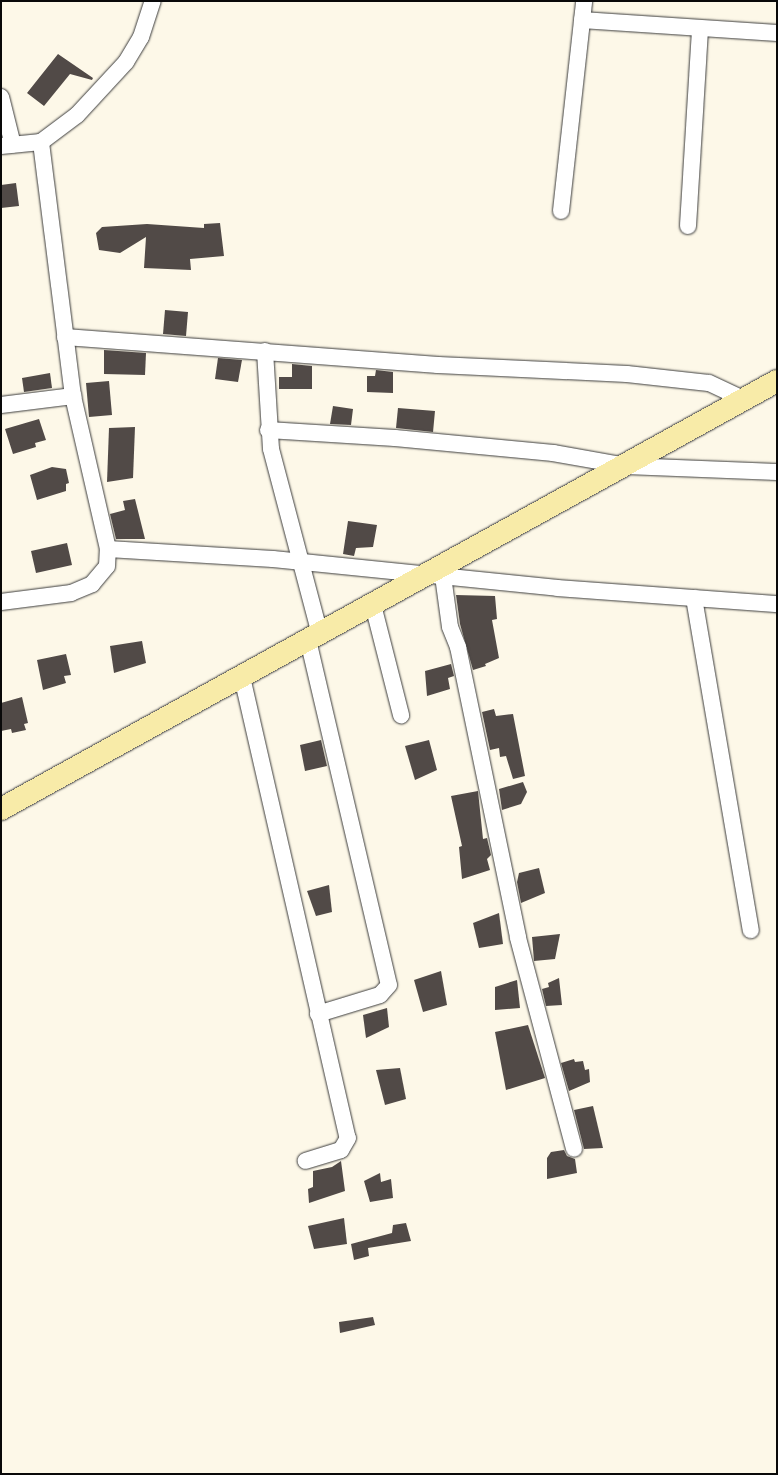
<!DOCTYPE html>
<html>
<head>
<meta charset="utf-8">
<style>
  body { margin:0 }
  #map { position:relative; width:778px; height:1475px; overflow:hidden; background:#fdf8e8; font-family:"Libre Baskerville",serif }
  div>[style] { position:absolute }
  .building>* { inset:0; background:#514a47 }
  .roads { filter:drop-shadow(0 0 1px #3c3c3c) drop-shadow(0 0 1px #3c3c3c) }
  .street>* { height:16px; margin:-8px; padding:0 8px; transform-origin:8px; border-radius:8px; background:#fff }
  .secondary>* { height:22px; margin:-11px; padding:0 11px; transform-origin:11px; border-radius:11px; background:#f8eba8 }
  span { translate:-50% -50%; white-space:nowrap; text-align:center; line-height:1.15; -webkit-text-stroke:5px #fff; paint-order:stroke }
  .frame { position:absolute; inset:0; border:2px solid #090909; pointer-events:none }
</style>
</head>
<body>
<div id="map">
  <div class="building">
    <div style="clip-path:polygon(58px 54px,93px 78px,92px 80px,70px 74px,44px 106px,27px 93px)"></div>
    <div style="clip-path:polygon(16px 183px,19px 206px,1px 208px,1px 185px)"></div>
    <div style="clip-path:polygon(220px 223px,224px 256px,190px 259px,191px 270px,144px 268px,146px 237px,120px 253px,99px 250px,96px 233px,102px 227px,147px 224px,204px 228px,204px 224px)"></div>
    <div style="clip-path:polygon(165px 310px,188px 312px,186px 336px,163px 334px)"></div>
    <div style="clip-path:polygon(104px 350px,146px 353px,145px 375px,104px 374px)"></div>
    <div style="clip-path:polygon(218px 358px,242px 360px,238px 382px,215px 379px)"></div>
    <div style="clip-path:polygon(292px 364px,312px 366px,312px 389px,279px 389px,279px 377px,292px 377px)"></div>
    <div style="clip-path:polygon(376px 370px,393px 372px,393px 393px,367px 392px,367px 376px,375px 376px)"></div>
    <div style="clip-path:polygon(50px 373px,52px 388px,24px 392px,22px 378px)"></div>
    <div style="clip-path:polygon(109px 381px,112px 415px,89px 417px,86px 383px)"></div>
    <div style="clip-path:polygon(333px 406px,353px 409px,351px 425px,330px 424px)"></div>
    <div style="clip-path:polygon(398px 408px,435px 411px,433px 432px,396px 428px)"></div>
    <div style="clip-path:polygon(39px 419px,46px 440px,35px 443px,36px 447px,13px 454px,5px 429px)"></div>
    <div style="clip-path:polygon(135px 427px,133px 478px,107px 482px,109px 428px)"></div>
    <div style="clip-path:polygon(52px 467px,66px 469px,69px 483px,66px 484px,66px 491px,37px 500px,30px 475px)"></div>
    <div style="clip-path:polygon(135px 499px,145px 539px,116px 539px,110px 514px,125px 510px,123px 501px)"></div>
    <div style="clip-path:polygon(348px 521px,377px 525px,373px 547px,356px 548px,354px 556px,343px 554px)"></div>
    <div style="clip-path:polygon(67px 543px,72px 565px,36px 573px,31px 551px)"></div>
    <div style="clip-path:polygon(456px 595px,495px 596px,497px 619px,492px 620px,499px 658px,485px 664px,486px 666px,473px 670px,460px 624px)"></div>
    <div style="clip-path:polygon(142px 641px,146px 663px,114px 673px,110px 646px)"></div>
    <div style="clip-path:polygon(66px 654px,71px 675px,64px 676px,66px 683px,43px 690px,37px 660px)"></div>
    <div style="clip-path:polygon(451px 664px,454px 676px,448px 678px,450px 689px,427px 696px,425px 671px)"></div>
    <div style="clip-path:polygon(22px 697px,28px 723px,24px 724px,26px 730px,12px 733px,11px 729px,1px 731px,1px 703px)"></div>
    <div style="clip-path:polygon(494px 709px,496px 716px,513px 714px,525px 776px,513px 779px,506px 756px,500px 757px,499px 748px,490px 750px,482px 712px)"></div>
    <div style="clip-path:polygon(321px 740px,327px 766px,305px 771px,300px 745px)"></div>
    <div style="clip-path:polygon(429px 740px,437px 770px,415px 780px,405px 746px)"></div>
    <div style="clip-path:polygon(523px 782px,527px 792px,521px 804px,502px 810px,499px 789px)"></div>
    <div style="clip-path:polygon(478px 791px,483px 839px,487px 838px,491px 855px,487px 859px,490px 870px,462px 879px,459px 847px,462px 846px,451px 796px)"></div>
    <div style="clip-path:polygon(539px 868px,545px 893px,521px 903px,517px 882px,519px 873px)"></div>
    <div style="clip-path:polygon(329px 885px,332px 912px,316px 916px,307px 891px)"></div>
    <div style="clip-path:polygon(499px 913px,503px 944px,479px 948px,473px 923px)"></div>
    <div style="clip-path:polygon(560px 934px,555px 959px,534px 961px,532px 937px)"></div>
    <div style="clip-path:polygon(441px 971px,447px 1005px,423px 1012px,414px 980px)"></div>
    <div style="clip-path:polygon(559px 978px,562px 1005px,546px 1006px,542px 989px,549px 987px,548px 983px)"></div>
    <div style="clip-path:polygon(517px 980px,520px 1008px,495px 1010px,495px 987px)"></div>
    <div style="clip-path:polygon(387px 1008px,389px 1027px,366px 1038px,363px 1015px)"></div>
    <div style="clip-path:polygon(528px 1025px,545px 1078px,506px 1090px,495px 1032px)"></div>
    <div style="clip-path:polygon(574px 1059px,575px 1062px,583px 1061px,585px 1070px,589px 1069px,590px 1082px,569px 1091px,561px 1063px)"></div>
    <div style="clip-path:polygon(400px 1068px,406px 1099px,385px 1105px,376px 1070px)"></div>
    <div style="clip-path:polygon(593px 1106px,603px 1148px,584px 1149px,574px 1110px)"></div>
    <div style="clip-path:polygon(564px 1150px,567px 1156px,575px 1159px,577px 1173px,547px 1179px,547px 1158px,551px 1152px)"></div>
    <div style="clip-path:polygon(341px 1161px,345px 1191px,309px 1203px,308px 1189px,313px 1187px,313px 1171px,332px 1167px)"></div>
    <div style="clip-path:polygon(380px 1173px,381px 1182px,391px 1179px,393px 1198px,370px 1202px,364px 1181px)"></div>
    <div style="clip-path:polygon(344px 1218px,347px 1244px,314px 1249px,308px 1226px)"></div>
    <div style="clip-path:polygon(406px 1223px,411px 1241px,368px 1248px,369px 1256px,354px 1260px,351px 1244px,392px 1233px,393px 1225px)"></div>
    <div style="clip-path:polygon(373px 1317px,375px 1325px,340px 1333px,339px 1322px)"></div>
  </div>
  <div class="roads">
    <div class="street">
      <div style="left:582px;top:20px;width:195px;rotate:3.8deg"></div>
      <div style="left:1px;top:97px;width:49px;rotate:76deg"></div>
      <div style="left:1px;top:146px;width:40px;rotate:-5.7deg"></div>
      <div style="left:41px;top:142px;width:45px;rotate:-36.9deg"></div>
      <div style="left:77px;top:115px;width:72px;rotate:-47.2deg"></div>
      <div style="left:126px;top:62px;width:29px;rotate:-59deg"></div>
      <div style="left:141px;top:37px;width:38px;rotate:-72deg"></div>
      <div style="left:561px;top:211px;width:211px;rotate:-83.7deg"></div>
      <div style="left:688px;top:226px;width:197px;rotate:-86.5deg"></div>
      <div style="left:65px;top:337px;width:374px;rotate:4.3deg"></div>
      <div style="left:438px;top:365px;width:189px;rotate:2.7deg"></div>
      <div style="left:627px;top:374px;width:82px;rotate:6.3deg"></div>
      <div style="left:709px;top:383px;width:38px;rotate:25deg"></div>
      <div style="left:265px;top:351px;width:98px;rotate:86.5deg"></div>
      <div style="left:271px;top:449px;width:191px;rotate:75.2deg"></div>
      <div style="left:1px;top:405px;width:73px;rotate:-7.1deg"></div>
      <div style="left:268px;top:430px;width:127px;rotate:3.6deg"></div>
      <div style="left:395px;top:438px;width:159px;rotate:5.4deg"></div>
      <div style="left:553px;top:453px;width:74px;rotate:10.1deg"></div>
      <div style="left:626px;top:466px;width:151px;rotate:2.3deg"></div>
      <div style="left:108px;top:549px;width:165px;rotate:3.5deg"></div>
      <div style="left:273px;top:559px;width:286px;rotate:5.8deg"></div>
      <div style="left:558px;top:588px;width:220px;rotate:4.2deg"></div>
      <div style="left:443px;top:576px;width:51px;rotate:82.2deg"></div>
      <div style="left:450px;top:627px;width:22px;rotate:68deg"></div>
      <div style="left:458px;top:647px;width:297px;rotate:78.3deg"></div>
      <div style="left:518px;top:938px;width:218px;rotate:75.1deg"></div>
      <div style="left:694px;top:598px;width:337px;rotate:80.3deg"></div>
      <div style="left:1px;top:602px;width:71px;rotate:-7.3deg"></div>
      <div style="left:71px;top:593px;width:23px;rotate:-23deg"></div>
      <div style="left:92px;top:584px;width:23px;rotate:-50deg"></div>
      <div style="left:107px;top:566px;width:17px;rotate:-87deg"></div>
      <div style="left:108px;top:549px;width:157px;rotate:-102.9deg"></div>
      <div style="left:73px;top:396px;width:256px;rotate:-97.2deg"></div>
      <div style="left:373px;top:605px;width:114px;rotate:75.7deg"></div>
      <div style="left:308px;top:640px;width:354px;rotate:76.8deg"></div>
      <div style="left:389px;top:985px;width:13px;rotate:132deg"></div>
      <div style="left:380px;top:995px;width:65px;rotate:163deg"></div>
      <div style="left:242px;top:677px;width:473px;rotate:77.1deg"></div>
      <div style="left:348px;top:1138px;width:14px;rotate:120deg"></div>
      <div style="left:341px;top:1150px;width:37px;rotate:163deg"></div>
    </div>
    <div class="secondary">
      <div style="left:1px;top:809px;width:886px;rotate:-28.88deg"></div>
    </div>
  </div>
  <div class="frame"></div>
</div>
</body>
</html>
